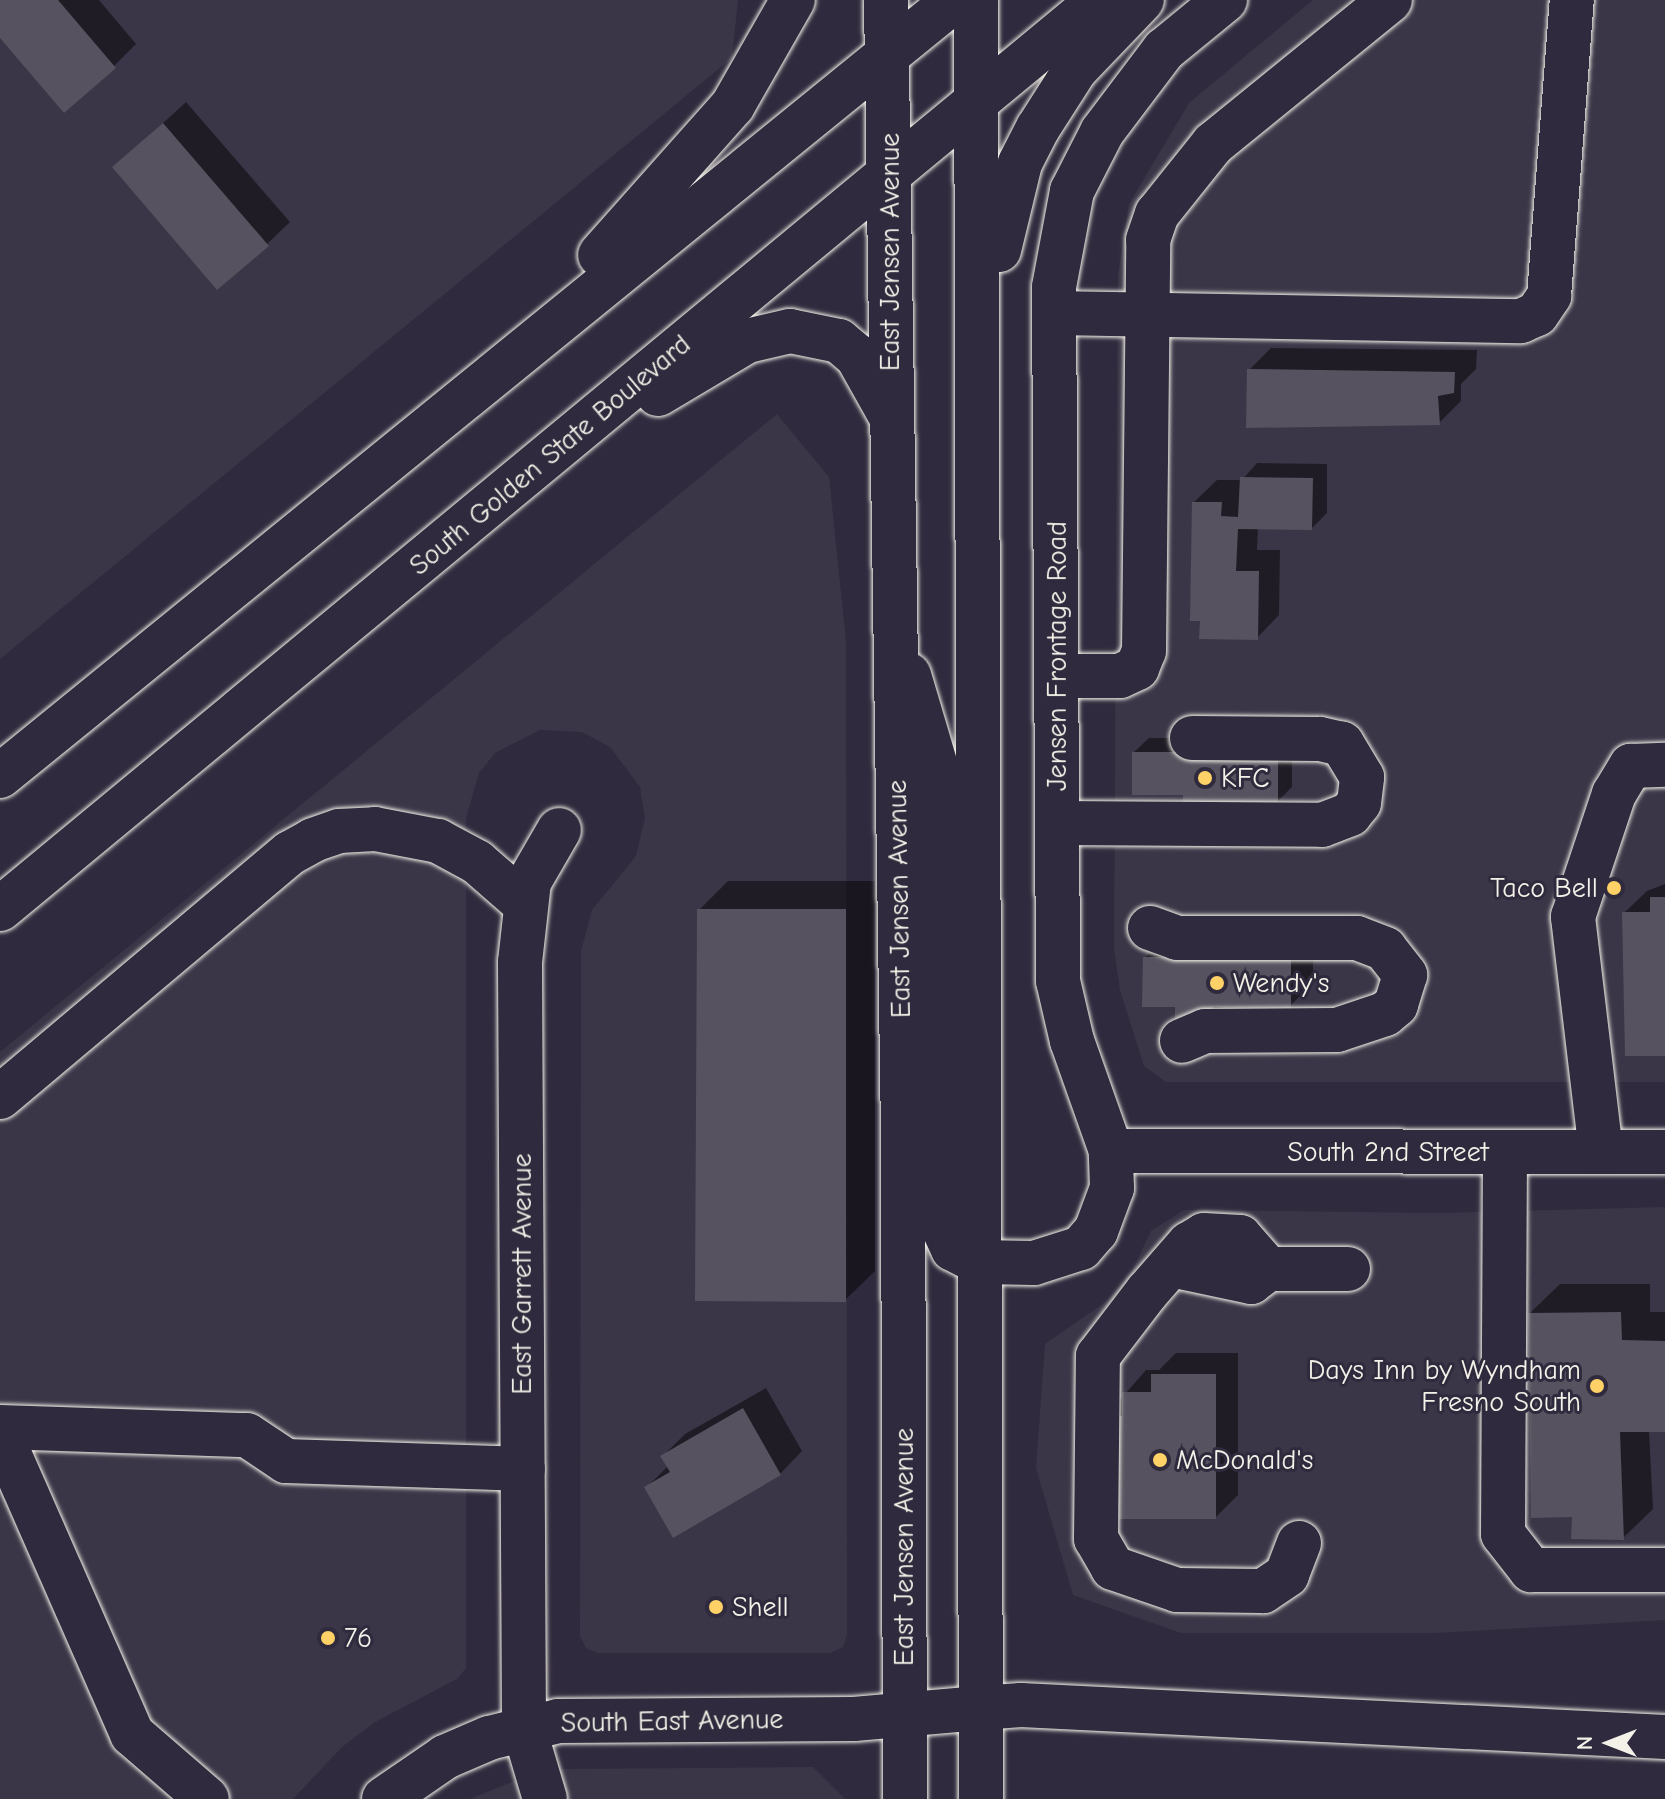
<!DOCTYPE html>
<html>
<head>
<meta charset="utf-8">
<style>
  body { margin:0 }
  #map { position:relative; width:1665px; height:1799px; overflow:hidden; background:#2f2a3d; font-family:"Comic Neue",sans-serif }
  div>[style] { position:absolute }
  .built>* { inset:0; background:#3b3647 }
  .shadow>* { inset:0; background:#0007 }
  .building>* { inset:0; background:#56525f }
  .roads { filter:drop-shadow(0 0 2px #f4f1e8) drop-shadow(0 0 2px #f4f1e8) }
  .minor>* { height:44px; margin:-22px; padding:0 22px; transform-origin:22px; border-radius:22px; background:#2f2a3d }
  .major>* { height:44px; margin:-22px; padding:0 22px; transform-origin:22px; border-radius:22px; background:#2f2a3d }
  .highway>* { height:44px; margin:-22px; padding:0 22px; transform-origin:22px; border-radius:22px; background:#2f2a3d }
  .dots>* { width:22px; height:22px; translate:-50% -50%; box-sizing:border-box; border:4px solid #2f2a3d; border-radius:50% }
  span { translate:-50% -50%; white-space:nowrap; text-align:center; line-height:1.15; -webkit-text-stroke:6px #2f2a3d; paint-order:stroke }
  .street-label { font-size:28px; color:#f4f1e8 }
  .poi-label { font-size:28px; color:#f4f1e8 }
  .left { translate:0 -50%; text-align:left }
  .right { translate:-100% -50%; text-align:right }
  .north { position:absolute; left:1569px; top:1703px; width:80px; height:80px; -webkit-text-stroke:6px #2f2a3d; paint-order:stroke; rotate:270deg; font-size:22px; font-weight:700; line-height:32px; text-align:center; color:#f4f1e8 }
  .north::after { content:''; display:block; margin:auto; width:28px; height:36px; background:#f4f1e8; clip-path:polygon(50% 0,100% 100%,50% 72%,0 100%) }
</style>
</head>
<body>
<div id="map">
  <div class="built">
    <div style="clip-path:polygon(0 0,738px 0,732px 58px,0 659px)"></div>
    <div style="clip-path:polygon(1313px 0,1665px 0,1665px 1082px,1166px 1082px,1144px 1066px,1120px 990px,1114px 948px,1118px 275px,1129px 204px,1189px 103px)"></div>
    <div style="clip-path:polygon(777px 414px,829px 477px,846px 641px,847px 1635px,843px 1647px,830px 1653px,598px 1653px,586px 1648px,580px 1636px,581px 951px,592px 910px,636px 856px,645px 818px,640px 787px,610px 747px,582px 732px,540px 730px,495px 753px,479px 773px,466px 818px,466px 1668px,457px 1679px,375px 1722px,342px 1747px,293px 1799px,0 1799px,0 1052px)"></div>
    <div style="clip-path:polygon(1665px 1207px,1665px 1620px,1435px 1633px,1181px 1633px,1073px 1595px,1036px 1468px,1045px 1344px,1107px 1301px,1131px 1273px,1151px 1231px,1184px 1210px,1440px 1213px)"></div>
    <div style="clip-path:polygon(813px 1767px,845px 1799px,470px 1799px,527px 1776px,564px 1769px)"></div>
  </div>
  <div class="shadow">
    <div style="clip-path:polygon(0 0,99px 0,136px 44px,114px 66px,0 35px)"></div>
    <div style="clip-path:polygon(186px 102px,290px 222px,267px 244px,114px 168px)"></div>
    <div style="clip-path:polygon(1271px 348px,1477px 350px,1476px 369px,1461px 384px,1461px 401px,1439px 423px,1249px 370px)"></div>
    <div style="clip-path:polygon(1257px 463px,1327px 464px,1327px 513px,1312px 528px,1258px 527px,1257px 550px,1280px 550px,1279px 615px,1257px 638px,1194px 502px,1217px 480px,1242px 480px)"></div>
    <div style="clip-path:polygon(1149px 738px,1234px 738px,1292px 746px,1292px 787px,1277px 802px,1185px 793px,1134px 752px)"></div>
    <div style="clip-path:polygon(728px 881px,875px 881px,875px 1271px,845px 1300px,699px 910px)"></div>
    <div style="clip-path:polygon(1665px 884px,1665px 1054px,1624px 913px,1647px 891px)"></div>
    <div style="clip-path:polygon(1167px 935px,1313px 937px,1313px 983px,1290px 1006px,1224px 1005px,1212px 1017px,1177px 1005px,1145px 958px)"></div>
    <div style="clip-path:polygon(1560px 1284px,1650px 1284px,1650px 1312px,1665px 1312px,1665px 1430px,1649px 1430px,1653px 1509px,1623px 1538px,1574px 1515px,1530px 1313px)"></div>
    <div style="clip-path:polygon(1176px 1353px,1238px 1353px,1238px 1495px,1216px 1517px,1105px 1417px,1146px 1370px,1159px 1370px)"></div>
    <div style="clip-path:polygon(766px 1388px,802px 1451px,780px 1474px,646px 1488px,668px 1466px,663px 1456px,685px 1434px)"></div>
  </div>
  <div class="building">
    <div style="clip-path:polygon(0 0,58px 0,116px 68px,64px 113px,0 38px)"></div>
    <div style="clip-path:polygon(163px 123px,269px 246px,217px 290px,112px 167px)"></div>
    <div style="clip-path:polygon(1247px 369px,1455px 372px,1454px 393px,1438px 396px,1440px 425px,1246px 428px)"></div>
    <div style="clip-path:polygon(1240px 477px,1313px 478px,1312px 530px,1238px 529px,1236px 571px,1259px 571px,1258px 640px,1199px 639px,1200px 621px,1190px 621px,1192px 502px,1222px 502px,1221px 516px,1238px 517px)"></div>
    <div style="clip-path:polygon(1132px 752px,1220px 752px,1220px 760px,1278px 760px,1278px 804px,1183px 803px,1183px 795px,1132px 795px)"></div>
    <div style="clip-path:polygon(1650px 897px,1665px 897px,1665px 1056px,1625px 1056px,1622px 912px,1650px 912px)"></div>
    <div style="clip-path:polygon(697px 909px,846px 909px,846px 1302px,695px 1301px)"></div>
    <div style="clip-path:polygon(1143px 957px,1291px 958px,1291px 1008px,1213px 1007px,1213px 1019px,1175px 1019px,1175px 1007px,1142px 1007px)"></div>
    <div style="clip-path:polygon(1621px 1312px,1622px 1340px,1665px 1341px,1665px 1432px,1620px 1432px,1624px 1540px,1571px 1539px,1572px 1517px,1531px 1518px,1528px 1313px)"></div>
    <div style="clip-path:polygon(1151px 1374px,1216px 1374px,1216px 1519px,1114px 1519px,1103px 1416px,1122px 1416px,1122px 1392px,1151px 1392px)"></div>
    <div style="clip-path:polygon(743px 1408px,781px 1475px,673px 1538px,644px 1487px,670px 1472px,660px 1456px)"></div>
  </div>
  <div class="roads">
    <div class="minor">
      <div style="left:1054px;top:313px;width:467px;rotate:1deg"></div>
      <div style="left:1521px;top:321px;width:17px;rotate:-24deg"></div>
      <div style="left:1537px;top:314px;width:22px;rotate:-56deg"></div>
      <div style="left:1549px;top:296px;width:297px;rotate:-85.6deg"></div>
      <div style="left:1057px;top:676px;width:63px"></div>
      <div style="left:1120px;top:676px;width:19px;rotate:-25deg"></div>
      <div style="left:1137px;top:668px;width:18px;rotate:-68deg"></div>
      <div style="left:1144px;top:651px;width:411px;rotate:-89.4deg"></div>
      <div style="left:1148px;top:240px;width:28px;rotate:-71deg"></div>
      <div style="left:1157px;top:214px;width:90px;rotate:-51.3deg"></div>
      <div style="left:1213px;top:144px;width:228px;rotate:-39.1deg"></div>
      <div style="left:1058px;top:823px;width:264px;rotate:0.4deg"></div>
      <div style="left:1322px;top:825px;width:30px;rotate:-21deg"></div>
      <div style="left:1350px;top:814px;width:14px;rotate:-51deg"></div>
      <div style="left:1359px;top:803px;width:26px;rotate:-83deg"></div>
      <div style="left:1362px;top:777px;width:39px;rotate:-121deg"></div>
      <div style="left:1342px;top:744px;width:23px;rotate:-167deg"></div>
      <div style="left:1320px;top:739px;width:128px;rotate:-179.6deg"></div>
      <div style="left:1150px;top:928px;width:29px;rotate:20deg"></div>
      <div style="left:1177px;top:938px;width:180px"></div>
      <div style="left:1357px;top:938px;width:30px;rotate:21deg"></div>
      <div style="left:1385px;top:949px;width:33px;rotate:52deg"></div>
      <div style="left:1405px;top:975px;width:31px;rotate:107deg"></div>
      <div style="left:1396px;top:1005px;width:14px;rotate:141deg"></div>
      <div style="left:1385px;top:1014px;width:51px;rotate:161.6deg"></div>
      <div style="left:1337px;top:1030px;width:132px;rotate:179.6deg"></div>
      <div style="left:1205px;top:1031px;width:25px;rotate:157deg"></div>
      <div style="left:0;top:1097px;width:379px;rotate:-40.1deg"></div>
      <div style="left:290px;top:853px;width:26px;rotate:-29deg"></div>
      <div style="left:313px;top:840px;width:28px;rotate:-19deg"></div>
      <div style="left:339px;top:831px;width:36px;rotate:-3deg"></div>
      <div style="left:375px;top:829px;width:64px;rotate:10.8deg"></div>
      <div style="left:438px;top:841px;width:44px;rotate:28.3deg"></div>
      <div style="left:477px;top:862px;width:62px;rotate:41.1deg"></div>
      <div style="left:1111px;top:1151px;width:554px;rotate:0.1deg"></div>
      <div style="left:1505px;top:1152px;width:382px;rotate:90.3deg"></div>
      <div style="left:1503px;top:1534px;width:46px;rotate:52.1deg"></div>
      <div style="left:1531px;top:1570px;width:134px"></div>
      <div style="left:1601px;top:1152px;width:237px;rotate:-96.8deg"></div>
      <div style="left:1573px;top:917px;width:130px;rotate:-71.6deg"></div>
      <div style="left:1614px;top:794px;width:33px;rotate:-59deg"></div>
      <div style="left:1631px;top:766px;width:34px;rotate:-2deg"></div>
      <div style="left:979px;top:1262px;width:55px;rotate:1deg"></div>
      <div style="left:1034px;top:1263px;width:49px;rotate:-17.7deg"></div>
      <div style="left:1081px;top:1248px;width:23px;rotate:-49deg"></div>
      <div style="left:1096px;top:1231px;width:46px;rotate:-69.6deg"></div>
      <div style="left:1112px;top:1188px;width:37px;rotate:-92deg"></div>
      <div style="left:1111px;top:1151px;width:117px;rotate:-109.5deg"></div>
      <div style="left:1072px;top:1041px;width:62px;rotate:-103.1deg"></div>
      <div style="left:1058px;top:981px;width:694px;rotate:-90.33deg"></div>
      <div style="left:1054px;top:287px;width:98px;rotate:-79.4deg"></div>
      <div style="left:1072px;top:191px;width:66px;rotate:-63deg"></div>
      <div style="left:1102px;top:132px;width:103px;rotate:-52.9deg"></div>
      <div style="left:1164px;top:50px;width:79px;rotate:-39.3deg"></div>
      <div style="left:1171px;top:1265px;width:82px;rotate:12deg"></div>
      <div style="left:1251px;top:1282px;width:21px;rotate:-37deg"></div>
      <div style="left:0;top:1427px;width:247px;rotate:1.9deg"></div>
      <div style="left:247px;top:1435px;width:47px;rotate:33.7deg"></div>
      <div style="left:286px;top:1461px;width:237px;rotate:1.9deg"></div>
      <div style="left:0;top:1433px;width:329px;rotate:66.3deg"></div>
      <div style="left:132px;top:1734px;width:99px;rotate:40.9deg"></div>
      <div style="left:1299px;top:1543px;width:34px;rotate:111deg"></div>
      <div style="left:1287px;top:1575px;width:29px;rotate:146deg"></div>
      <div style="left:1263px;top:1591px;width:86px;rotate:-179.3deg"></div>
      <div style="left:1177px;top:1590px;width:68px;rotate:-161deg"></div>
      <div style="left:1113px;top:1568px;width:34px;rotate:-120deg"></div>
      <div style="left:1096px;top:1539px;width:183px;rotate:-89.4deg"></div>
      <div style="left:1098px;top:1356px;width:81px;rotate:-52.6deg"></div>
      <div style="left:1147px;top:1292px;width:64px;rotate:-48.8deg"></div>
      <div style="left:1189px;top:1244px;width:17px;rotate:-31deg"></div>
      <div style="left:1204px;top:1235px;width:36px;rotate:3deg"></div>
      <div style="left:1240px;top:1237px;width:43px;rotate:48.8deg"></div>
      <div style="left:1268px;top:1269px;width:80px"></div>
      <div style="left:384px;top:1799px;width:74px;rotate:-34.5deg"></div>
      <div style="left:445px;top:1757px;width:48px;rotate:-23.4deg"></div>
      <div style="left:489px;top:1738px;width:71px;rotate:-13.8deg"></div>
      <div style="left:558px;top:1721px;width:296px;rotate:-0.4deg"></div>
      <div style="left:854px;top:1719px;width:126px;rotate:-5deg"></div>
      <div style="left:545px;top:1799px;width:74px;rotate:-106.5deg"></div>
      <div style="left:524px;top:1728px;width:766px;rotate:-90.3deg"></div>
      <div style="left:520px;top:962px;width:81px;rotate:-83.6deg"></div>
      <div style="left:529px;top:882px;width:60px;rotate:-60deg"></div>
    </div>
    <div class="major">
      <div style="left:886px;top:0;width:1127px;rotate:89.14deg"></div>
      <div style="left:903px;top:1127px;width:672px;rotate:89.83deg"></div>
      <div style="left:976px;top:0;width:1799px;rotate:89.84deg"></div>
      <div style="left:999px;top:250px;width:89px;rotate:-76.4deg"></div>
      <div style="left:1020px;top:163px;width:39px;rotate:-63deg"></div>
      <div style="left:1038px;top:128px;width:69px;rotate:-57.5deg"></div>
      <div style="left:1075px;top:70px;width:97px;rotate:-46.3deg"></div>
      <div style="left:600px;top:255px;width:200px;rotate:-48.4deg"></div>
      <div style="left:733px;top:105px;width:121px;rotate:-60.3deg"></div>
      <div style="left:658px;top:394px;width:104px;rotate:-30.8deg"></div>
      <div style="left:747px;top:341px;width:44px;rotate:-13.1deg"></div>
      <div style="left:790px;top:331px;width:50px;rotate:11.5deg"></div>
      <div style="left:839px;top:341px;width:23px;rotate:40deg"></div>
      <div style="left:857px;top:356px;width:65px;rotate:60.7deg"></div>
      <div style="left:909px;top:675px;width:102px;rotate:73.5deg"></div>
      <div style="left:938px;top:773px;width:446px;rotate:89.9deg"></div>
      <div style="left:939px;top:1219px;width:33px;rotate:65deg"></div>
      <div style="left:953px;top:1249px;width:29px;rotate:27deg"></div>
      <div style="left:0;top:776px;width:1231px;rotate:-39.1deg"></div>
      <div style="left:0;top:909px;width:1426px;rotate:-39.59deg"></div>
    </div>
    <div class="highway">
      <div style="left:980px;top:1708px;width:41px;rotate:-4.2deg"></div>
      <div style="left:1021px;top:1705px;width:645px;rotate:2.84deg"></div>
    </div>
  </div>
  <div class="dots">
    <div style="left:1205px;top:778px;background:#ffd166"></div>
    <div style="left:1614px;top:888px;background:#ffd166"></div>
    <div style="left:1217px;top:983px;background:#ffd166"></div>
    <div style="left:1597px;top:1386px;background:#ffd166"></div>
    <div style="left:1160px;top:1460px;background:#ffd166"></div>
    <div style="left:716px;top:1607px;background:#ffd166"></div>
    <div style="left:328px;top:1638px;background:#ffd166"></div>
  </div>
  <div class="street-label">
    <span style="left:890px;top:252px;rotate:-90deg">East Jensen Avenue</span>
    <span style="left:550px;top:455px;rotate:-40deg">South Golden State Boulevard</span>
    <span style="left:1057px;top:656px;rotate:-90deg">Jensen Frontage Road</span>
    <span style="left:899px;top:899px;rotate:-91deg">East Jensen Avenue</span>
    <span style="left:1388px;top:1152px">South 2nd Street</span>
    <span style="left:522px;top:1274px;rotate:-90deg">East Garrett Avenue</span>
    <span style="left:904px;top:1547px;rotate:-90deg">East Jensen Avenue</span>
    <span style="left:672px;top:1721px;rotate:-1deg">South East Avenue</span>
  </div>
  <div class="poi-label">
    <span class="left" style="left:1221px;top:778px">KFC</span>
    <span class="right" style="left:1598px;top:888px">Taco Bell</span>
    <span class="left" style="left:1233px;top:983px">Wendy's</span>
    <span class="right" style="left:1581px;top:1386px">Days Inn by Wyndham<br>Fresno South</span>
    <span class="left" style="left:1176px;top:1460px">McDonald's</span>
    <span class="left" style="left:732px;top:1607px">Shell</span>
    <span class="left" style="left:344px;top:1638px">76</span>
  </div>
  <div class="north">N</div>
</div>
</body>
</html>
